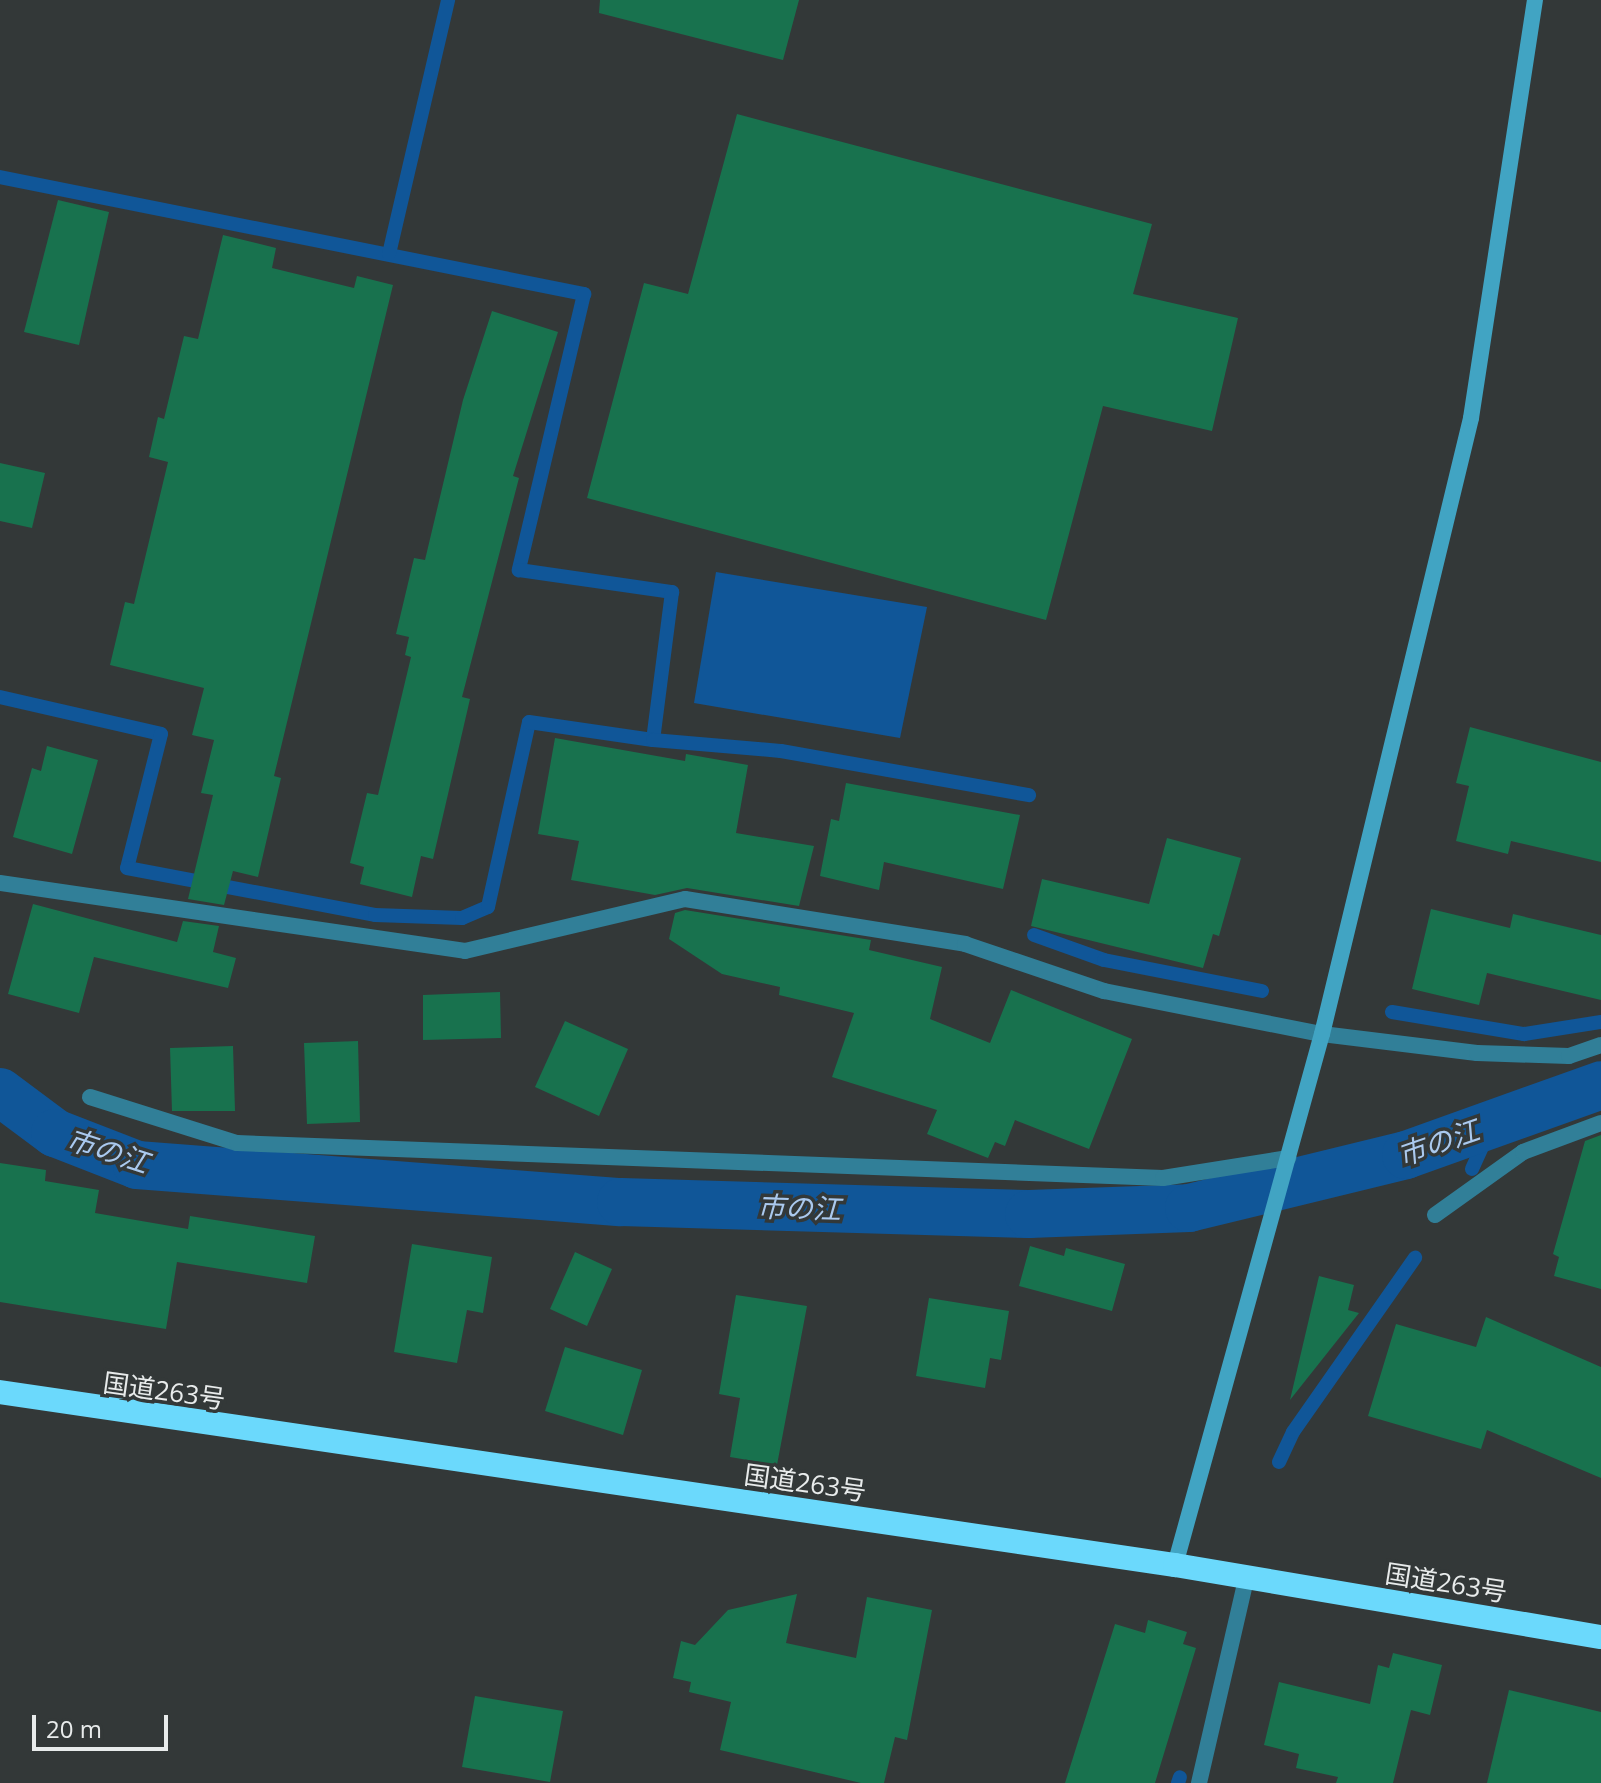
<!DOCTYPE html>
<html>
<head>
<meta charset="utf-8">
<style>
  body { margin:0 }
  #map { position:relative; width:1601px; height:1783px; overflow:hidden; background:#333838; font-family:"Open Sans","Noto Sans JP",sans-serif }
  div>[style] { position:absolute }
  .water>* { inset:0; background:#105698 }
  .stream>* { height:14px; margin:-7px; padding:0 7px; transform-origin:7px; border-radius:7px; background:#105698 }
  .canal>* { height:48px; margin:-24px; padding:0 24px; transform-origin:24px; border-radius:24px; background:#105698 }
  .building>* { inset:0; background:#18724e }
  .lane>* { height:16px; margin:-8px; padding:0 8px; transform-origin:8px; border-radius:8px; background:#317f98 }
  .street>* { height:16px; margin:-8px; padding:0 8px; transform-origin:8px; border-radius:8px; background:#317f98 }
  .secondary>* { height:16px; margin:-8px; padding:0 8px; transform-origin:8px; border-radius:8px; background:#41a4c3 }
  .highway>* { height:24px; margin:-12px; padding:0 12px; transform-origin:12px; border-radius:12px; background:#6bd9fc }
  span { translate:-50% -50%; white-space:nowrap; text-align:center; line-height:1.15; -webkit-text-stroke:7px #333838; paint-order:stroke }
  .street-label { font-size:26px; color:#e8ebeb }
  .water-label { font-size:28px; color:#aac9ee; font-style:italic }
  .scale { position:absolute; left:32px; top:1715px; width:136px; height:36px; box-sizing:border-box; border:4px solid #e8ebeb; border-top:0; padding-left:10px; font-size:24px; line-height:28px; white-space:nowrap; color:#e8ebeb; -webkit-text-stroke:6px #333838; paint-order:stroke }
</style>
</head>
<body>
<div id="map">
  <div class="water">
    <div style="clip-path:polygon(716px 572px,927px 607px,900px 738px,694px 703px)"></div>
  </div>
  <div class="stream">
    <div style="left:0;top:177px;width:596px;rotate:11.33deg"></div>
    <div style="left:584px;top:294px;width:284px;rotate:103.3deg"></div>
    <div style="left:519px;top:570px;width:155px;rotate:8.2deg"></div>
    <div style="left:672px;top:592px;width:149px;rotate:97.3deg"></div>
    <div style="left:389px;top:254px;width:261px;rotate:-76.9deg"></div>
    <div style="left:0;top:697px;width:165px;rotate:12.9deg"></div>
    <div style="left:161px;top:734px;width:138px;rotate:104.2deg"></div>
    <div style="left:127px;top:868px;width:252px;rotate:10.7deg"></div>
    <div style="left:375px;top:915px;width:87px;rotate:2deg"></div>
    <div style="left:462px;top:918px;width:28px;rotate:-23deg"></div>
    <div style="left:488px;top:907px;width:189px;rotate:-77.5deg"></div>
    <div style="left:529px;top:722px;width:125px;rotate:8.3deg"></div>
    <div style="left:653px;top:740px;width:128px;rotate:4.9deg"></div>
    <div style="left:781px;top:751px;width:252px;rotate:10.1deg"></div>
    <div style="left:1034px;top:935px;width:74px;rotate:19.7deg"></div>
    <div style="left:1104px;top:960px;width:161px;rotate:11.1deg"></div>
    <div style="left:1392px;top:1012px;width:134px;rotate:9.5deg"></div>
    <div style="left:1524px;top:1034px;width:78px;rotate:-8.9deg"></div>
    <div style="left:1472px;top:1169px;width:48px;rotate:-65.6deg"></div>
    <div style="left:1279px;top:1462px;width:33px;rotate:-65deg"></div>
    <div style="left:1293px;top:1432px;width:213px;rotate:-55deg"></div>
    <div style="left:1178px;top:1783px;width:6px;rotate:-72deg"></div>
  </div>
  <div class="canal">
    <div style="left:0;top:1092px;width:69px;rotate:36.7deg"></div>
    <div style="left:55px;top:1133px;width:88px;rotate:21.3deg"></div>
    <div style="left:137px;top:1165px;width:485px;rotate:4.4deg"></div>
    <div style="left:621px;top:1202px;width:408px;rotate:1.7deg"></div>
    <div style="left:1029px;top:1214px;width:160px;rotate:-2.1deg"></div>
    <div style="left:1189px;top:1208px;width:223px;rotate:-13.7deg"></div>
    <div style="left:1406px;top:1155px;width:207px;rotate:-19.7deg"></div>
  </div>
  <div class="building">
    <div style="clip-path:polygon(600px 0,799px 0,783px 60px,599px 13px)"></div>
    <div style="clip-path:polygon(737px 114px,1152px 224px,1133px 294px,1238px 318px,1212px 431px,1103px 406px,1046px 620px,587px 498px,644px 283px,688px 294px)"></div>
    <div style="clip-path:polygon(58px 200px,109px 212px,79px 345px,24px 332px)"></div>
    <div style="clip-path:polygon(223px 235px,276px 248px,272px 268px,354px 288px,357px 276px,393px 285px,274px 776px,281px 778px,258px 877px,233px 871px,224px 905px,188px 899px,213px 795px,201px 793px,214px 740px,192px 735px,204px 688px,110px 665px,125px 602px,134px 604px,168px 462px,149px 457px,158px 417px,164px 419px,184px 336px,198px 339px)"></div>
    <div style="clip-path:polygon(492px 311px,558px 332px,513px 476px,519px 478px,462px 697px,470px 699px,433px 859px,421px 856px,412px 897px,360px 884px,364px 867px,350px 863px,367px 793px,378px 795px,411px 657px,405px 655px,409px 637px,396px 634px,414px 558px,425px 560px,463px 400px)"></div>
    <div style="clip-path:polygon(0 463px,45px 473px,32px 528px,0 521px)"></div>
    <div style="clip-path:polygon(1470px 727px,1601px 762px,1601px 862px,1511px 841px,1508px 854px,1456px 841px,1469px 786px,1456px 783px)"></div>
    <div style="clip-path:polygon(555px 738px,685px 761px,686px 754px,748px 765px,736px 833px,814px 846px,799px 906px,687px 888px,655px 895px,571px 880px,579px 841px,538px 834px)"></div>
    <div style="clip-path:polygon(47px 746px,98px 760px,72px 854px,13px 837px,32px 768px,41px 771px)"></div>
    <div style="clip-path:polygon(846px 783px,1020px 815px,1003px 889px,884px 862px,879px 890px,820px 876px,831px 819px,839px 821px)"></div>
    <div style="clip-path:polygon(1167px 838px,1241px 858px,1219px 936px,1213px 934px,1203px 968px,1031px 926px,1042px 879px,1149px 904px)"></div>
    <div style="clip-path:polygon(33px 904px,177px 942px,183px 921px,219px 926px,213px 952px,236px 958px,228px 988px,94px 957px,79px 1013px,8px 994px)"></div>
    <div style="clip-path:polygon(1431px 909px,1510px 928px,1513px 914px,1601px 935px,1601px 1000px,1487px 973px,1479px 1005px,1412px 989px)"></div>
    <div style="clip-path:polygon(685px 910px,871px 940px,869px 950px,942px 967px,930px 1019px,990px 1043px,1011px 990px,1132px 1039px,1089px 1149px,1015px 1120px,1005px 1146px,995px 1142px,988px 1158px,927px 1134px,937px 1110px,832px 1077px,854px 1013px,779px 995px,780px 987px,722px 974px,669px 939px,675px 913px)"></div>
    <div style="clip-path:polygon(500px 992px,501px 1038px,423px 1040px,423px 995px)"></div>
    <div style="clip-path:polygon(565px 1021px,628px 1049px,599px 1116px,535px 1087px)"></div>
    <div style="clip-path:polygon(358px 1041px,360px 1122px,307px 1124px,304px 1043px)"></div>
    <div style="clip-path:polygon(233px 1046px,235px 1111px,172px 1111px,170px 1048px)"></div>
    <div style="clip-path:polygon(1601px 1135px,1601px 1289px,1554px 1276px,1559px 1257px,1553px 1254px,1585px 1141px)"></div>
    <div style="clip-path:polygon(0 1163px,46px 1170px,45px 1181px,99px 1190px,95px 1213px,188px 1229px,190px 1216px,315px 1236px,307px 1283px,177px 1262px,166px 1329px,0 1302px)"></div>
    <div style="clip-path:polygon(412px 1244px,492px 1257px,483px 1313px,467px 1310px,457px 1363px,394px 1352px)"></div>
    <div style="clip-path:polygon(1030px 1246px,1064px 1256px,1066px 1248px,1125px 1264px,1112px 1311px,1019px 1286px)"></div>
    <div style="clip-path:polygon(575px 1252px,612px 1269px,587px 1326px,550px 1309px)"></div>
    <div style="clip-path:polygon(1319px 1276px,1354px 1285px,1348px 1310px,1359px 1313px,1290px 1400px)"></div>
    <div style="clip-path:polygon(736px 1295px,807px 1306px,777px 1465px,730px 1457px,740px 1398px,719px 1394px)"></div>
    <div style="clip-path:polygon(929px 1298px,1009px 1311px,1001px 1360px,990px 1358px,985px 1388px,916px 1376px)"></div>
    <div style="clip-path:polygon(1486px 1317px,1601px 1367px,1601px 1478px,1487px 1430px,1481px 1449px,1368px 1416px,1396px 1324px,1476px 1347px)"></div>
    <div style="clip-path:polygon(565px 1347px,642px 1370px,623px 1435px,545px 1411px)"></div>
    <div style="clip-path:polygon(797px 1594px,786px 1643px,856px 1658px,867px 1597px,932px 1610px,907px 1740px,895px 1737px,884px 1783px,861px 1783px,720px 1750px,731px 1702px,689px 1692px,691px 1682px,673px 1678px,681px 1641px,695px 1645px,728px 1610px)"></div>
    <div style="clip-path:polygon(1148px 1620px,1187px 1632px,1183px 1644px,1196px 1648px,1155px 1783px,1065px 1783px,1115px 1624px,1145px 1633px)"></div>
    <div style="clip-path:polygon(1393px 1653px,1442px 1665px,1430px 1715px,1411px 1710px,1393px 1783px,1336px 1783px,1338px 1777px,1296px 1768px,1299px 1754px,1264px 1745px,1279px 1682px,1370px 1704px,1378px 1665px,1389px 1668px)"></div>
    <div style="clip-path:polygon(1509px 1690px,1601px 1712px,1601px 1783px,1487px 1783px)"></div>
    <div style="clip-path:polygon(475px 1696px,563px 1711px,550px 1782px,462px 1767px)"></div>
  </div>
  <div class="lane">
    <div style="left:1435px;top:1215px;width:108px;rotate:-35.6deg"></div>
    <div style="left:1523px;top:1152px;width:83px;rotate:-20.4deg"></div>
  </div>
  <div class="street">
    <div style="left:0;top:883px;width:470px;rotate:8.3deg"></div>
    <div style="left:465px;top:951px;width:226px;rotate:-13.3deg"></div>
    <div style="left:685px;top:899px;width:284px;rotate:9.1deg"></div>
    <div style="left:965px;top:944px;width:147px;rotate:18.7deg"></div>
    <div style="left:1104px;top:991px;width:222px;rotate:11.2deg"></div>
    <div style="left:1322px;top:1034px;width:156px;rotate:7deg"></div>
    <div style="left:1477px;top:1053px;width:92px;rotate:1.9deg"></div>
    <div style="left:1569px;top:1056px;width:34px;rotate:-19deg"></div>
    <div style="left:90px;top:1097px;width:154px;rotate:17.4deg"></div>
    <div style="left:237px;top:1143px;width:927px;rotate:2.16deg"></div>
    <div style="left:1163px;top:1178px;width:127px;rotate:-9.1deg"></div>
    <div style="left:1199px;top:1783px;width:209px;rotate:-77deg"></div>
  </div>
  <div class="secondary">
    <div style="left:1175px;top:1565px;width:551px;rotate:-74.53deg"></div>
    <div style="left:1322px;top:1034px;width:634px;rotate:-76.4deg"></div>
    <div style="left:1471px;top:418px;width:423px;rotate:-81.3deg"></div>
  </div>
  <div class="highway">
    <div style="left:0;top:1392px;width:1188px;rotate:8.38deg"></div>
    <div style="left:1175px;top:1565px;width:432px;rotate:9.6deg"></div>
  </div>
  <div class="street-label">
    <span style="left:164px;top:1391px;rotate:8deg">国道263号</span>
    <span style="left:805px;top:1483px;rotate:8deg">国道263号</span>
    <span style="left:1446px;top:1583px;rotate:9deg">国道263号</span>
  </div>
  <div class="water-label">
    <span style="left:1438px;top:1142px;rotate:-19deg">市の江</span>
    <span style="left:108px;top:1150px;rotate:18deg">市の江</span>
    <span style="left:799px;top:1207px;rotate:2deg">市の江</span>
  </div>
  <div class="scale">20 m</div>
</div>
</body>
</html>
